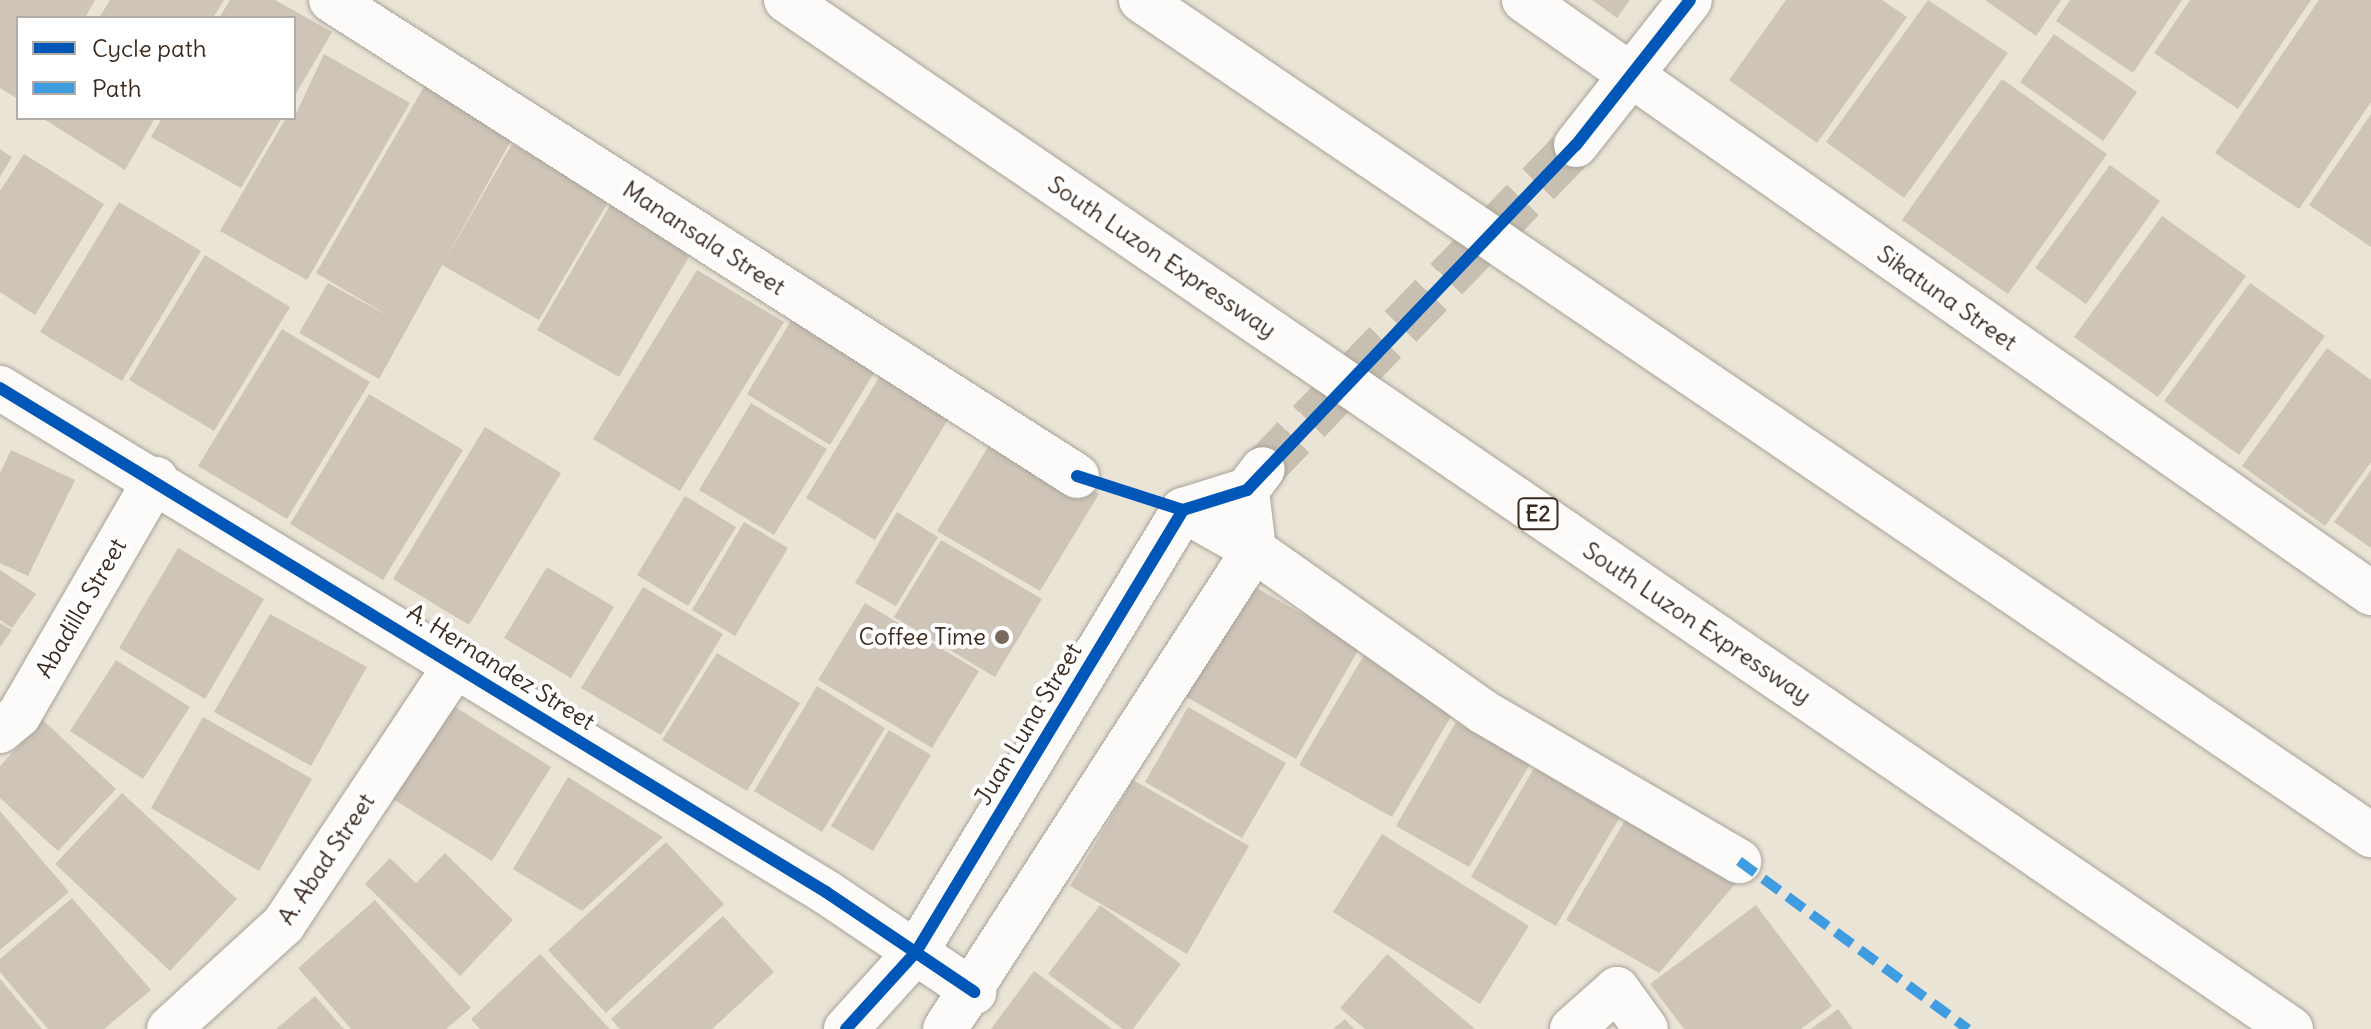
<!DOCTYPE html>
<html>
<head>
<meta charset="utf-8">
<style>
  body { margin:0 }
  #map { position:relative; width:2371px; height:1029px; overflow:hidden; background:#eae4d6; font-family:Delius,sans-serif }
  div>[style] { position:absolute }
  .building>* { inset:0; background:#cec4b8 }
  .tertiary-tunnel>* { height:44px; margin-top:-22px; transform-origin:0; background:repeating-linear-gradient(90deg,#c7bfb1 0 44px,transparent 0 66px) }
  .roads { filter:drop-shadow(0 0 2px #a7a298) drop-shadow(0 0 2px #a7a298) }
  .minor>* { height:44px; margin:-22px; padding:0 22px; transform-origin:22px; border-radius:22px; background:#fcfbf9 }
  .tertiary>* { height:44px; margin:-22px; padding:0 22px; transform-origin:22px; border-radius:22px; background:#fcfbf9 }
  .motorway>* { height:44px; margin:-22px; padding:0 22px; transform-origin:22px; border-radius:22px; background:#fcfbf9 }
  .quiet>* { height:10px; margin-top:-5px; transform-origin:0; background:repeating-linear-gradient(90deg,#3f9ce0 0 20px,transparent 0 30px) }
  .cycleway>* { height:12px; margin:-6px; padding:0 6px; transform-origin:6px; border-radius:6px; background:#0057b8 }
  .dots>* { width:22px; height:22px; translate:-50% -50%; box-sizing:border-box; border:4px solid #fff; border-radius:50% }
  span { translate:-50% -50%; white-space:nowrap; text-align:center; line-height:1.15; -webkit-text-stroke:8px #fff; paint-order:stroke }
  .shield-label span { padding:2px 6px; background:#fff; border:2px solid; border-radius:6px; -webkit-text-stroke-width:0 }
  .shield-label { font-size:22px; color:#3b2a1e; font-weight:700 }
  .street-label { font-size:24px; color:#3b2a1e }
  .poi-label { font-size:24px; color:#3b2a1e }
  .right { translate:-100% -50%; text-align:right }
  .legend { position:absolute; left:16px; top:16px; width:280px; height:104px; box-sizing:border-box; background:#fff; border:2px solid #b1aaa5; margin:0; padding:10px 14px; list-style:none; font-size:24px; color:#3b2a1e }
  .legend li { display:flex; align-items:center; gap:16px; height:40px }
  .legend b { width:40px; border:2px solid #b1aaa5 }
</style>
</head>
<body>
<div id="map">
  <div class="building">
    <div style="clip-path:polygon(0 0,95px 0,85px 18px,18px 18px,18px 99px,0 88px)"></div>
    <div style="clip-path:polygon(110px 0,224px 0,213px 18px,99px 18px)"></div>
    <div style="clip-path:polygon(230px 0,275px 0,332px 32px,294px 97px,294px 18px,219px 18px)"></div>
    <div style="clip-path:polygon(1592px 0,1630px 0,1617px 18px)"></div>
    <div style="clip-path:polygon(1786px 0,1882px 0,1907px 17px,1817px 143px,1729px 80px)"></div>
    <div style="clip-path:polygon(1928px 0,2008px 53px,1904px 198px,1826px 142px)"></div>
    <div style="clip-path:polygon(1985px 0,2061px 0,2036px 36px)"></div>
    <div style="clip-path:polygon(2070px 0,2182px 0,2133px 73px,2056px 21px)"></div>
    <div style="clip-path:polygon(2190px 0,2311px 0,2238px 109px,2154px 53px)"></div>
    <div style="clip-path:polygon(2319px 0,2371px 0,2371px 102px,2299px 209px,2215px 153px)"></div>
    <div style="clip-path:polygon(2054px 34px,2137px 92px,2103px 141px,2020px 82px)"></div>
    <div style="clip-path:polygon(324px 54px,410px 103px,307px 280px,220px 231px,286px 118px,294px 118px)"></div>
    <div style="clip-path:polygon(429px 78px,517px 130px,379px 379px,299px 333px,328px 283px,394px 319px,316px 273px)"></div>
    <div style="clip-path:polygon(2002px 79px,2107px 154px,2008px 294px,1902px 220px)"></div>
    <div style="clip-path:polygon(2371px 114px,2371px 247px,2309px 205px)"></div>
    <div style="clip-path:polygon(42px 118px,155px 118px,125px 170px)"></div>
    <div style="clip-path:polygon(162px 118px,282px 118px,241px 188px,151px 137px)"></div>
    <div style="clip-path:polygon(512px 144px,610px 199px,539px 320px,442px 265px)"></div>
    <div style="clip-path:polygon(0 149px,12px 157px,0 177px)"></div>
    <div style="clip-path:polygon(24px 154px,104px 204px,35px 315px,0 292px,0 191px)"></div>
    <div style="clip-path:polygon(2110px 165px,2160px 201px,2086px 304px,2035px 268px)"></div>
    <div style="clip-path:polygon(616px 195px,697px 243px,619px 377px,537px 330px)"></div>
    <div style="clip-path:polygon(119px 202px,201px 251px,122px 381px,40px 332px)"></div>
    <div style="clip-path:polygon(2162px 216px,2246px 276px,2158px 397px,2074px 337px)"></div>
    <div style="clip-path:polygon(205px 255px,290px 307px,214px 431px,129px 380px)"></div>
    <div style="clip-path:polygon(697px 270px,784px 322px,680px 491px,593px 439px)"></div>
    <div style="clip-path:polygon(2250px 283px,2325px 336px,2239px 455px,2164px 401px)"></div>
    <div style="clip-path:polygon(793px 317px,877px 368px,830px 445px,747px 394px)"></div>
    <div style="clip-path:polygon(282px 329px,370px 382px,287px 519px,198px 466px)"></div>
    <div style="clip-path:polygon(2327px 348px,2371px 380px,2371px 462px,2325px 526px,2242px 466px)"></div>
    <div style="clip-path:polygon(883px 371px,952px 413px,875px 540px,806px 498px)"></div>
    <div style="clip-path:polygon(369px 394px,463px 450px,383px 580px,290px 524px)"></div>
    <div style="clip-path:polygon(751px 403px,827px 449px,774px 535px,699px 490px)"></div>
    <div style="clip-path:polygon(485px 427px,561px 473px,469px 625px,393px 579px)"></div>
    <div style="clip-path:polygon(996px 434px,1099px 494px,1040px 591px,937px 531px)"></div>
    <div style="clip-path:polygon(11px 450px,75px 480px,28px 576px,0 563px,0 473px)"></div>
    <div style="clip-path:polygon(2371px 470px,2371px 548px,2334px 522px)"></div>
    <div style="clip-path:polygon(685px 496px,736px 527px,688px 606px,637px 575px)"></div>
    <div style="clip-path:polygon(897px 512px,938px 537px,896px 606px,855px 583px)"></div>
    <div style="clip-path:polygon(744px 522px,788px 548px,735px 636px,692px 610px)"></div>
    <div style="clip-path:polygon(941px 540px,1042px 599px,995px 677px,894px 617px)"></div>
    <div style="clip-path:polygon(178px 548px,264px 599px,205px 699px,119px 648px)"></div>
    <div style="clip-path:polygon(547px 567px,614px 607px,571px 678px,504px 638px)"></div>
    <div style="clip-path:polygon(0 570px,36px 594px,12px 628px,0 620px)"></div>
    <div style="clip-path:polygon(1248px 583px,1360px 647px,1296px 759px,1183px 695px)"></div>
    <div style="clip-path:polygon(643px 587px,723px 634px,661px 735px,581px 688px)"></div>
    <div style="clip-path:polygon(865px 603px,979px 671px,932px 748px,818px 680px)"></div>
    <div style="clip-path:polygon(270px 614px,367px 667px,311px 766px,214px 712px)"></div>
    <div style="clip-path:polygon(0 623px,12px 630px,0 647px)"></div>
    <div style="clip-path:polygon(717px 653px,800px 703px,747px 791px,662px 740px)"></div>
    <div style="clip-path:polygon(1364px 655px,1456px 708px,1392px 817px,1299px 765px)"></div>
    <div style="clip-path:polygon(116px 660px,190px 707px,143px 779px,70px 731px)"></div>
    <div style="clip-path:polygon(817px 686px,885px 728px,822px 832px,754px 791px)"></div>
    <div style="clip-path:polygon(452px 705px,551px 767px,492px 861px,393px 799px)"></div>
    <div style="clip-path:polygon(1188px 707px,1286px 763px,1242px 838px,1145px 782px)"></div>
    <div style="clip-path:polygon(203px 717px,312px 779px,259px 871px,151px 808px)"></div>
    <div style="clip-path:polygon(43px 720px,116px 789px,58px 851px,0 798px,0 766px)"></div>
    <div style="clip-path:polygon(1456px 722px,1530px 764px,1469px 867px,1396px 826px)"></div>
    <div style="clip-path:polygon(889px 730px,931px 755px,873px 851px,831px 826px)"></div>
    <div style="clip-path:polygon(1534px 768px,1620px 817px,1556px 926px,1471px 877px)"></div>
    <div style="clip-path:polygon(568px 777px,663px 837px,582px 911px,513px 869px)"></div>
    <div style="clip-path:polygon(1133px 780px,1249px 846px,1187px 954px,1070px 886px)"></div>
    <div style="clip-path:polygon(122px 793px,237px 899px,170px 971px,55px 864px)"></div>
    <div style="clip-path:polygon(0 811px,69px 892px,0 950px)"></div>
    <div style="clip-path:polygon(1630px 812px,1742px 876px,1659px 973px,1566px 920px)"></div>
    <div style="clip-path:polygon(1382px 834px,1529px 926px,1480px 1004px,1333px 912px)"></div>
    <div style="clip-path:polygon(666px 842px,724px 904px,606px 1013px,548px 950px)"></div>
    <div style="clip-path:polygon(445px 853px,513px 920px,460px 976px,365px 884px,390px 858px,416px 883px)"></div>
    <div style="clip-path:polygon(72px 898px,151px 990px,104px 1029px,48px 1029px,0 972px,0 959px)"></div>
    <div style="clip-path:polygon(375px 900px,471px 1008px,446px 1029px,351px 1029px,298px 968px)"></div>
    <div style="clip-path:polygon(1100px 905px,1181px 964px,1133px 1029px,1123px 1029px,1048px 974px)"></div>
    <div style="clip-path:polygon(1756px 905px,1832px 1006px,1801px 1029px,1684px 1029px,1650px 984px)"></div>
    <div style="clip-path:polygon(723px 916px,774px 972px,712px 1029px,620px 1029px,611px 1019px)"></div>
    <div style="clip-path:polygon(540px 954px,610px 1029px,480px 1029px,471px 1019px)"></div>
    <div style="clip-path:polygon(1387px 954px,1475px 1029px,1365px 1029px,1340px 1008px)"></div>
    <div style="clip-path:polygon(1034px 971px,1112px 1029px,991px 1029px)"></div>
    <div style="clip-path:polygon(0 979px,42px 1029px,0 1029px)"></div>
    <div style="clip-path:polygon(315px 996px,344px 1029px,276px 1029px)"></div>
    <div style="clip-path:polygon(1838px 1009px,1853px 1029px,1811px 1029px)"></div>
    <div style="clip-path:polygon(1345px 1019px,1354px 1029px,1333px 1029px)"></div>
  </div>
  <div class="tertiary-tunnel">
    <div style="left:1263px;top:469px;width:450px;rotate:-46deg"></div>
  </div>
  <div class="roads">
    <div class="minor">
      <div style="left:331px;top:0;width:885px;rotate:32.54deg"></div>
      <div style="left:1524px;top:0;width:1034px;rotate:35deg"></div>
      <div style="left:0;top:388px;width:968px;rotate:31.39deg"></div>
      <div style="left:826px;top:892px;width:179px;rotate:34deg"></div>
      <div style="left:1183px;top:510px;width:81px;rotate:29.4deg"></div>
      <div style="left:1254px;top:550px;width:279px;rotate:35.2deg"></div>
      <div style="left:1482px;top:711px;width:298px;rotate:30.3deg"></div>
      <div style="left:0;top:731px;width:25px;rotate:-40deg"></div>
      <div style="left:19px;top:715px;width:273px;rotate:-59.9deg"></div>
      <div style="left:169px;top:1029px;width:154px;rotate:-42.4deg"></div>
      <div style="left:283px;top:925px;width:312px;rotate:-56.4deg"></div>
      <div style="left:1572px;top:1029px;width:60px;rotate:-41.6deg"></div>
      <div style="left:1617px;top:989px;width:49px;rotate:54.1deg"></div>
    </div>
    <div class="tertiary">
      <div style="left:1576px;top:145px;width:184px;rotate:-51.8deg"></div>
      <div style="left:846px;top:1029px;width:104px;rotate:-47.7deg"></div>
      <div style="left:916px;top:952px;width:516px;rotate:-58.86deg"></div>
      <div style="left:1183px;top:510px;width:67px;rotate:-17.4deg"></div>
      <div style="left:1247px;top:490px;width:26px;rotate:-53deg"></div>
      <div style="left:945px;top:1029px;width:570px;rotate:-57.17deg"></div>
      <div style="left:1254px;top:550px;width:60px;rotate:-96.7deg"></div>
    </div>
    <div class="motorway">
      <div style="left:786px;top:0;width:1823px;rotate:34.36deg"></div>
      <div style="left:1141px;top:0;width:1487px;rotate:34.17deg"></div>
    </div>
  </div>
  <div class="quiet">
    <div style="left:1739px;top:861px;width:284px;rotate:36.3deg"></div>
  </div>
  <div class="cycleway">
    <div style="left:0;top:388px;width:968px;rotate:31.39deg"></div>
    <div style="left:826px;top:892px;width:179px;rotate:34deg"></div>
    <div style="left:1077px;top:476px;width:111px;rotate:17.8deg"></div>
    <div style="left:846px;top:1029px;width:104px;rotate:-47.7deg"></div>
    <div style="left:916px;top:952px;width:516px;rotate:-58.86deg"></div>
    <div style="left:1183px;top:510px;width:67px;rotate:-17.4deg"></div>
    <div style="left:1247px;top:490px;width:477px;rotate:-46.4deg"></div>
    <div style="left:1576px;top:145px;width:184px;rotate:-51.8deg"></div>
  </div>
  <div class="dots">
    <div style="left:1002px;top:637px;background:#786b5e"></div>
  </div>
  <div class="shield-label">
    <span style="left:1538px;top:514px">E2</span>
  </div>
  <div class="street-label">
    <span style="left:704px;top:238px;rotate:33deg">Manansala Street</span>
    <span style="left:1162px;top:257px;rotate:34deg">South Luzon Expressway</span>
    <span style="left:1947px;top:298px;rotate:35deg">Sikatuna Street</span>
    <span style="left:81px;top:608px;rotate:-60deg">Abadilla Street</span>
    <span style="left:1697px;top:623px;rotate:34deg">South Luzon Expressway</span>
    <span style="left:501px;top:667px;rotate:32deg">A. Hernandez Street</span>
    <span style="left:1028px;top:724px;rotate:-59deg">Juan Luna Street</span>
    <span style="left:326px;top:859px;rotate:-56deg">A. Abad Street</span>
  </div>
  <div class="poi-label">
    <span class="right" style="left:986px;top:637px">Coffee Time</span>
  </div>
  <ul class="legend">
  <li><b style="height:10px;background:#0057b8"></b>Cycle path</li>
  <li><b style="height:10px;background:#3f9ce0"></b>Path</li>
  </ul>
</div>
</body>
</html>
